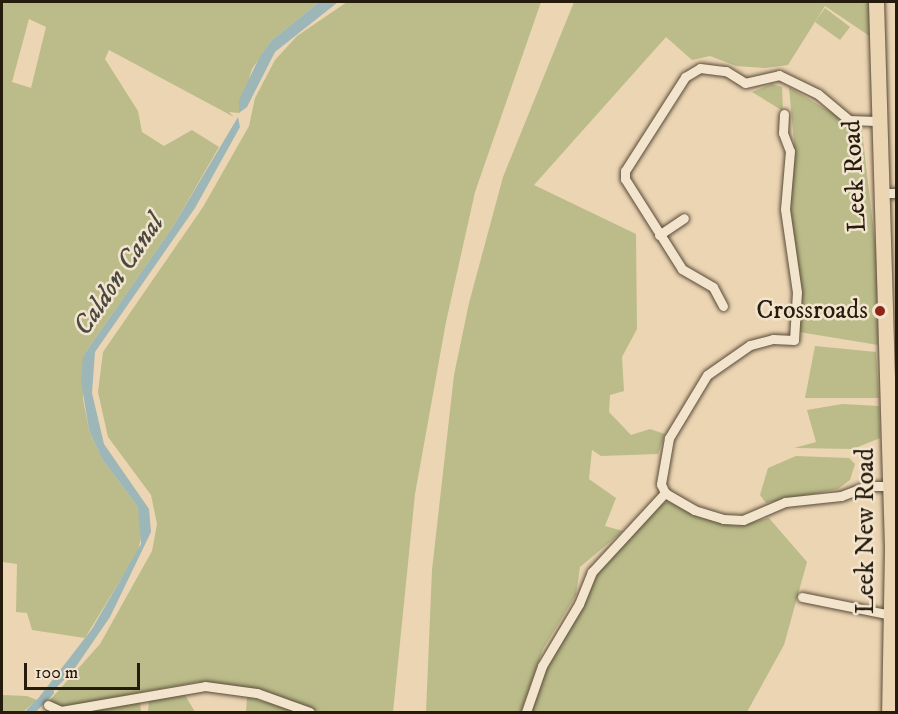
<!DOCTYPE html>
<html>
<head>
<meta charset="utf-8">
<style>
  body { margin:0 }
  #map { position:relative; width:898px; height:714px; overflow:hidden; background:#ecd5b3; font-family:"IM FELL DW Pica",serif }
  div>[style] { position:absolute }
  .green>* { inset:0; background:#bbbc8a }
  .water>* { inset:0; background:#9db6b8 }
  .canal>* { height:8px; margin:-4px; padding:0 4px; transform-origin:4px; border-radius:4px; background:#9db6b8 }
  .roads { filter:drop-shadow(0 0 2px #584a37) drop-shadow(0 0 2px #584a37) }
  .minor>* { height:9px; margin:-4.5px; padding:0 4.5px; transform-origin:4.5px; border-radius:4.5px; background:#f3e4ce }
  .trunk>* { height:15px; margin:-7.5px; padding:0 7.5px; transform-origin:7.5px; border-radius:7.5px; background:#ecd5b3 }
  .dots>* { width:16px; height:16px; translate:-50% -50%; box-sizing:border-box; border:3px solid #f3e4ce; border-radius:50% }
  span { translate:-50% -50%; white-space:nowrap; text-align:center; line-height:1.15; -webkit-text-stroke:5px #f3e4ce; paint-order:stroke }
  .street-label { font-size:26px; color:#261c0e }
  .poi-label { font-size:26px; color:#261c0e }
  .right { translate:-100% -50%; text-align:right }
  .water-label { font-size:27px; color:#4a4a41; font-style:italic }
  .frame { position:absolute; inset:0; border:3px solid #261c0e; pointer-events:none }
  .scale { position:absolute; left:24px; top:663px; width:116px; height:27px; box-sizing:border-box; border:3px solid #261c0e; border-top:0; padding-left:8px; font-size:18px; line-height:21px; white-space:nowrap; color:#261c0e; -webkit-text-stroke:4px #f3e4ce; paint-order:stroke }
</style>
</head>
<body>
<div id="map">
  <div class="green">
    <div style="clip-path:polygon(evenodd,2px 2px,319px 2px,271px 41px,252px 69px,239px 113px,229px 112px,234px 117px,109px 50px,105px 59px,138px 111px,142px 132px,164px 146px,192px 130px,219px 147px,172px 228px,83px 356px,83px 399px,89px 430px,102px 459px,138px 507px,143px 529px,138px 551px,85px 638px,32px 630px,27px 613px,16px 612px,17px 564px,2px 562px,2px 2px,29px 19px,46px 27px,31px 88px,12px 82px,29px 19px)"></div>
    <div style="clip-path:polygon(347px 2px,541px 2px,475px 192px,446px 322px,415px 494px,393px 712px,322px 712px,198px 682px,61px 707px,49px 701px,100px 644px,152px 551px,157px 524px,151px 495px,108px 437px,98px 392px,103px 352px,203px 207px,249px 126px,255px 98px,275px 60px,297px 36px)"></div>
    <div style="clip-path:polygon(574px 2px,870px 2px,871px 37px,825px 6px,788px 65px,765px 68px,736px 66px,710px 56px,692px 60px,666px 37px,534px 185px,636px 234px,637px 329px,622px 357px,624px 391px,610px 395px,609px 412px,631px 435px,650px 429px,665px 434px,658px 454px,601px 456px,592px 450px,589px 479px,616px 498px,605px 526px,623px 531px,580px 567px,576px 595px,543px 649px,521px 712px,426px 712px,432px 570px,454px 375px,469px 303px,503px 177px)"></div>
    <div style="clip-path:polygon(825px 8px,850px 27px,840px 40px,815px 22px)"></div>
    <div style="clip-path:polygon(772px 84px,782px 87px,783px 111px,752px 92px)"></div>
    <div style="clip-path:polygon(789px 87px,862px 131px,877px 259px,878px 345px,799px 332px,787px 209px,794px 142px)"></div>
    <div style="clip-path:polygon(815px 346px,876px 352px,879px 398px,805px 398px)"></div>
    <div style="clip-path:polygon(842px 404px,879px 406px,880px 438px,853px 449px,794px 448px,816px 442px,807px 410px)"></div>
    <div style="clip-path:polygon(796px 456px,849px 458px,855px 464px,850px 480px,838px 489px,766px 503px,760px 495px,768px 468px)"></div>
    <div style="clip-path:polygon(669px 502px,701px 518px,737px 526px,769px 518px,807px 562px,784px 645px,747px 712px,530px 712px,556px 643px,605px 562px,660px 504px)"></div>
    <div style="clip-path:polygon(177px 694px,185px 695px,195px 712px,148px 712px,149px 700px)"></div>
    <div style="clip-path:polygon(2px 695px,27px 696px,37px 700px,23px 712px,2px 712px)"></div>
    <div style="clip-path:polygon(247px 697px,269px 703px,297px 712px,246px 712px)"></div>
    <div style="clip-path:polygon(140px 702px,141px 712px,77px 712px)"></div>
  </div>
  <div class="water">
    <div style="clip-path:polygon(319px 2px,338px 2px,275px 52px,247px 107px,239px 113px,239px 100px,259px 58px,271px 41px)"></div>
    <div style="clip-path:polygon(238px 117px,240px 127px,195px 208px,95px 352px,92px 393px,104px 444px,149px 509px,151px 532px,110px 617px,73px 671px,44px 700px,40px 696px,92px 629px,141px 544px,138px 507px,102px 459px,89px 430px,81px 381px,83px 356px,172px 228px)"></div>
  </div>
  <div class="canal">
    <div style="left:30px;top:712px;width:28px;rotate:-45deg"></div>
  </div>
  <div class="roads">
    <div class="minor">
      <div style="left:784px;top:114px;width:19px;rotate:93deg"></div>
      <div style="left:783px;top:133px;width:19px;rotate:69deg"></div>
      <div style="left:790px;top:151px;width:58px;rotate:94.9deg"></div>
      <div style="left:785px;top:209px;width:84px;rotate:81.8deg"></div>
      <div style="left:797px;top:292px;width:48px;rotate:93.6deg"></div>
      <div style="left:794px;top:340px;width:21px;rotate:-177deg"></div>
      <div style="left:773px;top:339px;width:24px;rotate:165deg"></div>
      <div style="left:750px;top:345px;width:52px;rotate:145.1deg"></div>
      <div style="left:707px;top:375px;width:74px;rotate:121.1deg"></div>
      <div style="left:669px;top:438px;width:47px;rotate:99.9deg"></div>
      <div style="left:661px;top:484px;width:10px;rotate:66deg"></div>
      <div style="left:665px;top:493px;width:34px;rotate:30deg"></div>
      <div style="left:694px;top:510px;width:30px;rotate:17deg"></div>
      <div style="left:723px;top:519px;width:20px;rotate:3deg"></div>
      <div style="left:743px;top:520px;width:46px;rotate:-23.2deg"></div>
      <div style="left:785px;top:502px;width:56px;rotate:-6.1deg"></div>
      <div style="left:841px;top:496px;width:28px;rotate:-21deg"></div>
      <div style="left:867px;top:486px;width:23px"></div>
      <div style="left:881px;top:193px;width:15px"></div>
      <div style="left:659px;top:235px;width:30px;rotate:-34deg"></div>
      <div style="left:723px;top:306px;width:21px;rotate:-118deg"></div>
      <div style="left:713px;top:287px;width:36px;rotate:-150deg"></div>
      <div style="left:682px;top:269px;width:107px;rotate:-122.3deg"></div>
      <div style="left:625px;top:179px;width:8px;rotate:-90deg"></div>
      <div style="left:625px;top:171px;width:112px;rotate:-57.4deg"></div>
      <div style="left:685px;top:77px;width:17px;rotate:-31deg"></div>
      <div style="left:700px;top:68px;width:26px;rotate:7deg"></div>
      <div style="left:726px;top:71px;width:22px;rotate:32deg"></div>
      <div style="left:745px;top:83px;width:35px;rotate:-13deg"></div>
      <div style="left:779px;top:75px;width:43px;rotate:26deg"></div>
      <div style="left:818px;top:94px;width:40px;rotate:40deg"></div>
      <div style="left:849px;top:120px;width:27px;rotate:2deg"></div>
      <div style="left:802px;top:597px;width:91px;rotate:11.4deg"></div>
      <div style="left:48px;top:705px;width:14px;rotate:25deg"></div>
      <div style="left:61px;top:711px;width:146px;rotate:-9.8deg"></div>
      <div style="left:205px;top:686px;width:52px;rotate:7.7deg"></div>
      <div style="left:257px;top:693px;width:56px;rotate:19.7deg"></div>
      <div style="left:526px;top:712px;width:49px;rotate:-70.8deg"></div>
      <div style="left:542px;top:666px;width:72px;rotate:-59.2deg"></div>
      <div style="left:579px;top:604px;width:35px;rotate:-68deg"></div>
      <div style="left:592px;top:572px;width:108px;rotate:-47.3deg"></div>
    </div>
    <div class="trunk">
      <div style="left:876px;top:2px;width:546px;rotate:88.32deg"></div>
      <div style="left:892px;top:548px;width:164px;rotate:91deg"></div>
    </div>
  </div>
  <div class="dots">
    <div style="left:880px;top:311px;background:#8f2418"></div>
  </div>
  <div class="street-label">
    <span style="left:855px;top:176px;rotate:-93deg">Leek Road</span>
    <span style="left:866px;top:531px;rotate:-90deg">Leek New Road</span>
  </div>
  <div class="poi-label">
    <span class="right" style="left:868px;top:311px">Crossroads</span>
  </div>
  <div class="water-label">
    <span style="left:119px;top:275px;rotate:-56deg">Caldon Canal</span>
  </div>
  <div class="frame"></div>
  <div class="scale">100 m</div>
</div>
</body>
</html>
